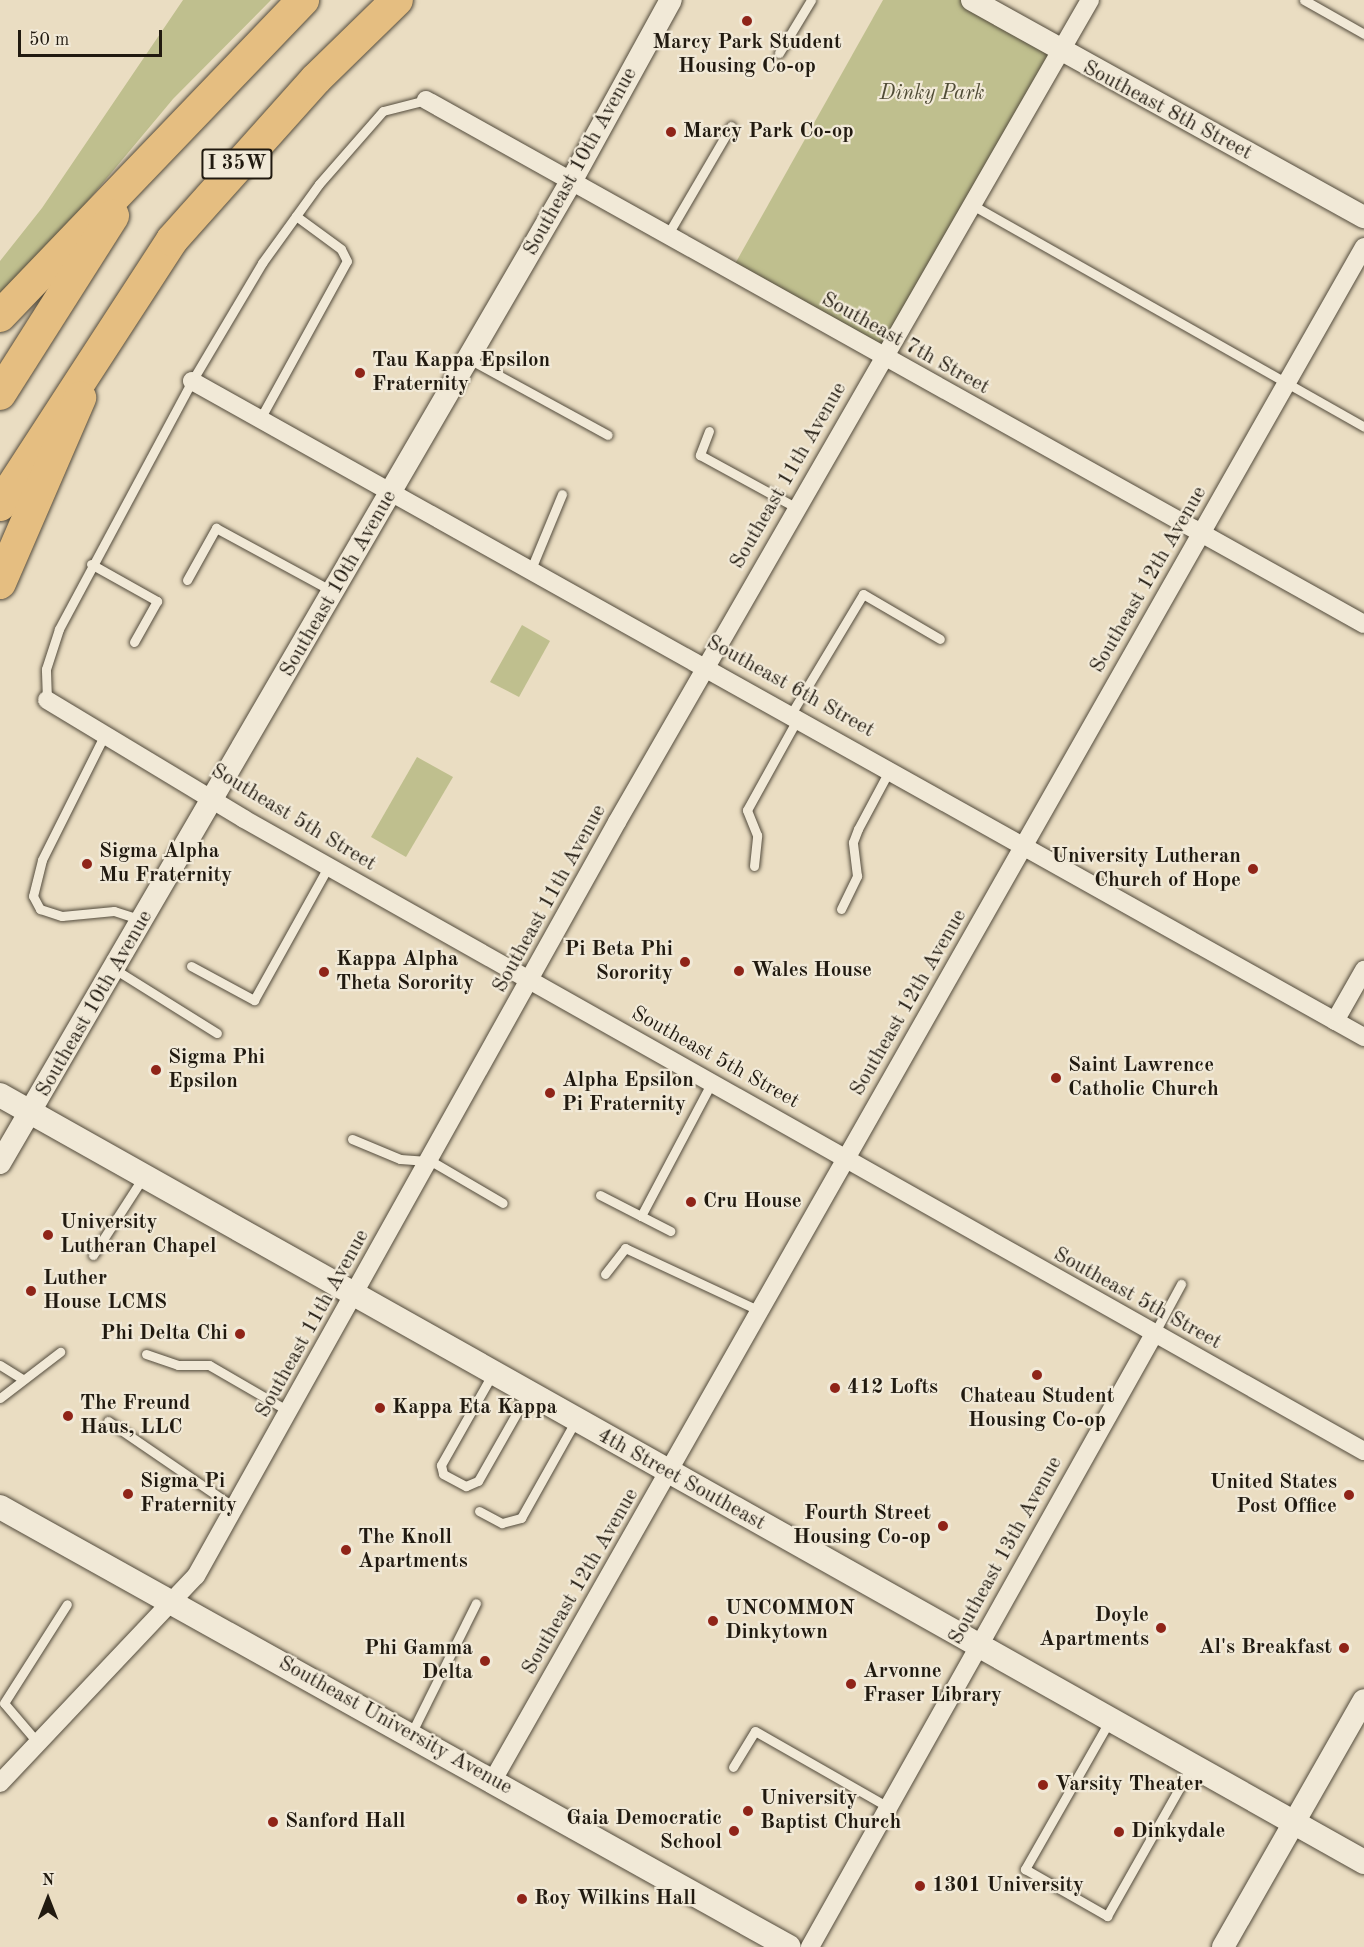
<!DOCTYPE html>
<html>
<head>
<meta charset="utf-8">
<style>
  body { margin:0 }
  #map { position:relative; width:1364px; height:1947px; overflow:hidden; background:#eaddc2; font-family:"Old Standard TT",serif }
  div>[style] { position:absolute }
  .green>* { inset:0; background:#bfbf8e }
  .roads { filter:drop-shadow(0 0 2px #534b3c) drop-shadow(0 0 2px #534b3c) }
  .service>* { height:9px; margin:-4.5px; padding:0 4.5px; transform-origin:4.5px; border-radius:4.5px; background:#f1e9d7 }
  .minor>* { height:18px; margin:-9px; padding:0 9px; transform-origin:9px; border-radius:9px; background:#f1e9d7 }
  .tertiary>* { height:22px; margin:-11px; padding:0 11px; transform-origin:11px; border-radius:11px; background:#f1e9d7 }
  .secondary>* { height:24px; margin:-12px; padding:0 12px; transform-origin:12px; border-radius:12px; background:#f1e9d7 }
  .motorway>* { height:32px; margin:-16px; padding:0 16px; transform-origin:16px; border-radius:16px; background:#e5be81 }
  .dots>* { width:16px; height:16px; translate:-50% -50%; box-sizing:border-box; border:3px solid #f1e9d7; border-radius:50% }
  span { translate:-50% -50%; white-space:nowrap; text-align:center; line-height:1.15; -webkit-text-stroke:4.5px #f1e9d7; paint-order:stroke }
  .shield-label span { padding:2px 4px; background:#f1e9d7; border:2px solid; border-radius:4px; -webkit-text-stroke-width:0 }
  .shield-label { font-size:20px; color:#211a10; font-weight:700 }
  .poi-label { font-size:21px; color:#211a10; font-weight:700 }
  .left { translate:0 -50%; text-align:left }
  .right { translate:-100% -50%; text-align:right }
  .park-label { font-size:21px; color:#504c36; font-style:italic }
  .street-label { font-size:21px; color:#211a10 }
  .north { position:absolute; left:18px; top:1869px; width:60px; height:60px; -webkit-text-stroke:4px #f1e9d7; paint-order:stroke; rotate:0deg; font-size:16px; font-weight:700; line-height:24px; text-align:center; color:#211a10 }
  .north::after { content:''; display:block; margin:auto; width:21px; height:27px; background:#211a10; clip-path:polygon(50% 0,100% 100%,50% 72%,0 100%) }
  .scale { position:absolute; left:18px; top:30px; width:144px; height:27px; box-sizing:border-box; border:3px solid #211a10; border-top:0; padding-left:8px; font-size:18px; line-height:21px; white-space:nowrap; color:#211a10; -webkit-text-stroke:4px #f1e9d7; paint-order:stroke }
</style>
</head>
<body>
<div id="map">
  <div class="green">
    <div style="clip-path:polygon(183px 0,271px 0,173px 99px,0 306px,0 261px,42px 208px)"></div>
    <div style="clip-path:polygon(883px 0,971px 0,1058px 52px,883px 358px,731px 271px)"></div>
    <div style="clip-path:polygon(522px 625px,550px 641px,519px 697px,490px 682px)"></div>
    <div style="clip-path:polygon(417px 757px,453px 777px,406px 857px,371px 837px)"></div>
  </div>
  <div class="roads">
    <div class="service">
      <div style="left:1304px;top:0;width:69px;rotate:29.5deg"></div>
      <div style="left:779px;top:53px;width:62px;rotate:-58.9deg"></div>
      <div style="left:974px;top:206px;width:448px;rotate:29.5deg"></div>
      <div style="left:668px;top:234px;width:125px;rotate:-59.7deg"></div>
      <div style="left:469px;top:359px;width:158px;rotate:28.7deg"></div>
      <div style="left:260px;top:419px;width:180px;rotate:-61.2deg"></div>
      <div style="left:347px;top:261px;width:13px;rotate:-117deg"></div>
      <div style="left:341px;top:249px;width:56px;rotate:-143.7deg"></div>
      <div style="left:709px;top:431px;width:26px;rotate:111deg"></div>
      <div style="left:700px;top:455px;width:111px;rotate:28.7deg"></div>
      <div style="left:91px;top:564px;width:76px;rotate:29.3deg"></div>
      <div style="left:157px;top:601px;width:47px;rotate:119.3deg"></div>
      <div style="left:531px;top:569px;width:81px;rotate:-67.5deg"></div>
      <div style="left:187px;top:580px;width:60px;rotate:-60.9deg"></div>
      <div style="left:216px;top:528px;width:132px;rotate:28.5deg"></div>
      <div style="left:47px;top:700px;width:31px;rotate:-92deg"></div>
      <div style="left:46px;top:669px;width:42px;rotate:-72deg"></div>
      <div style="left:59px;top:629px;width:281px;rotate:-61.8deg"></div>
      <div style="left:192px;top:381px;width:137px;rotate:-59.3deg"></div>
      <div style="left:262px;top:263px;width:97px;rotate:-54.2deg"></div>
      <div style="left:319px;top:184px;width:97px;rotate:-48.8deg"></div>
      <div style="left:383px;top:111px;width:44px;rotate:-14.3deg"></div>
      <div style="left:791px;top:714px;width:140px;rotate:-59deg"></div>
      <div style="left:863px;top:594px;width:89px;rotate:30.3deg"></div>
      <div style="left:105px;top:734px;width:141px;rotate:116.6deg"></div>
      <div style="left:42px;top:860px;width:37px;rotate:104deg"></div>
      <div style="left:33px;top:896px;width:15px;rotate:62deg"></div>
      <div style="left:40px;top:909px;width:23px;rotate:18deg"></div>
      <div style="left:62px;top:916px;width:52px;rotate:-5.5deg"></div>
      <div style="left:114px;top:911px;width:28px;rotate:18deg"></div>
      <div style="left:754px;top:866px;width:31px;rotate:-84deg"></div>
      <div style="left:757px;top:835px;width:27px;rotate:-112deg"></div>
      <div style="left:747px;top:810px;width:105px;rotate:-61deg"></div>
      <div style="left:841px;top:909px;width:37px;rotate:-64deg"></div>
      <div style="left:857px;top:876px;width:34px;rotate:-97deg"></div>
      <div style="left:853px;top:842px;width:14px;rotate:-69deg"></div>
      <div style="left:858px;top:829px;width:68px;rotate:-61.9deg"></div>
      <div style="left:191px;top:966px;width:72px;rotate:28.4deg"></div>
      <div style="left:254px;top:1000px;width:152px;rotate:-60.9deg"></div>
      <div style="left:116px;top:970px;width:119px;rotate:32deg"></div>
      <div style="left:352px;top:1139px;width:52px;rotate:22.6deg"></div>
      <div style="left:400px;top:1159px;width:31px;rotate:4deg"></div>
      <div style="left:431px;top:1161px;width:83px;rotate:30.3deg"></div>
      <div style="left:600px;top:1195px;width:46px;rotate:27.1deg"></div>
      <div style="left:641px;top:1216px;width:152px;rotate:-62.1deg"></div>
      <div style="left:641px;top:1216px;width:33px;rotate:27deg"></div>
      <div style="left:93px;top:1255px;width:94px;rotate:-57.2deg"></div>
      <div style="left:605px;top:1274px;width:33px;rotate:-52deg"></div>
      <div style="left:625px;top:1248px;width:149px;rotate:25deg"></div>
      <div style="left:1154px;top:1334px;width:57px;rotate:-61.6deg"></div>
      <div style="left:146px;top:1354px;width:34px;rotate:19deg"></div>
      <div style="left:178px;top:1365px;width:31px"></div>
      <div style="left:209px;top:1365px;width:94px;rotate:30.1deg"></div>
      <div style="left:0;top:1365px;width:26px;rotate:32deg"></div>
      <div style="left:493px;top:1373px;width:106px;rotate:119.5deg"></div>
      <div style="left:441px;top:1465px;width:9px;rotate:77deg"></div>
      <div style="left:443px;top:1474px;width:26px;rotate:28deg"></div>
      <div style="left:466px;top:1486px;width:13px;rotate:-23deg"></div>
      <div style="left:478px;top:1481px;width:101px;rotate:-60.4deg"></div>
      <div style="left:0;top:1398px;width:76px;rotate:-37.5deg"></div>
      <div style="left:108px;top:1421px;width:154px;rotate:34.4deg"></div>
      <div style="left:479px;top:1511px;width:26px;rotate:28deg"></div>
      <div style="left:502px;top:1523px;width:20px;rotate:-15deg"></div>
      <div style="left:521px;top:1518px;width:112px;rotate:-60.7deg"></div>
      <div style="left:1110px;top:1720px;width:172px;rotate:119.7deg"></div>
      <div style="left:1025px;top:1869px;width:95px;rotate:29.8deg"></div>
      <div style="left:1107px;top:1916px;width:172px;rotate:-60.5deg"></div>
      <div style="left:411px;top:1734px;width:146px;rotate:-63.6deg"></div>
      <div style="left:38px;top:1743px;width:52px;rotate:-130.4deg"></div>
      <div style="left:4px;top:1703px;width:117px;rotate:-57.5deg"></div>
      <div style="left:733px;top:1767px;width:42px;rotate:-58.6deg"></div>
      <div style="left:755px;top:1731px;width:153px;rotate:29.7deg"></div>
    </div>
    <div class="minor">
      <div style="left:426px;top:100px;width:1074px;rotate:29.19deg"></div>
      <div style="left:192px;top:381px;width:1343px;rotate:29.24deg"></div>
      <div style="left:47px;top:700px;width:230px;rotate:31.1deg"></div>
      <div style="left:244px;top:819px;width:1286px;rotate:29.44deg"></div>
      <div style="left:1335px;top:1021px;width:59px;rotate:-60.4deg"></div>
      <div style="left:493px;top:1780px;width:1763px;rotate:-60.4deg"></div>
      <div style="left:0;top:1783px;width:285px;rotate:-46.6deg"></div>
      <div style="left:196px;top:1576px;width:864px;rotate:-60.82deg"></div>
      <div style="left:617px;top:822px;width:948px;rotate:-60.08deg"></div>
      <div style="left:810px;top:1947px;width:703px;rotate:-60.7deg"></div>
    </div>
    <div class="tertiary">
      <div style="left:972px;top:0;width:448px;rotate:29deg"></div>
      <div style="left:0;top:1163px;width:1140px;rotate:-59.81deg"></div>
      <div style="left:573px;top:178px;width:203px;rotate:-61.2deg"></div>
      <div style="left:1223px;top:1947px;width:284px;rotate:-60.3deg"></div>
    </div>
    <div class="secondary">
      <div style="left:0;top:1095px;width:1565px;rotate:29.35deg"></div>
      <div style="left:0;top:1507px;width:903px;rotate:29.15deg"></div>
    </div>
    <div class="motorway">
      <div style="left:0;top:316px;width:438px;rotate:-46.2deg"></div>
      <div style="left:0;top:394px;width:211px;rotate:-57.6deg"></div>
      <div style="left:0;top:505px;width:316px;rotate:-57deg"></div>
      <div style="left:172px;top:240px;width:216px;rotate:-48.2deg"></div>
      <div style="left:316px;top:79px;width:113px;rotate:-44.3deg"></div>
      <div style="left:0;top:583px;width:202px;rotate:-66.6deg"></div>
    </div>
  </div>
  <div class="dots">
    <div style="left:747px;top:21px;background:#8f2418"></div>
    <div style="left:671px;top:132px;background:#8f2418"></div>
    <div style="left:360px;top:373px;background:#8f2418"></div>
    <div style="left:87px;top:864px;background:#8f2418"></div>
    <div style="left:1253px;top:869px;background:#8f2418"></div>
    <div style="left:685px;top:962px;background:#8f2418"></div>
    <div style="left:739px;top:971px;background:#8f2418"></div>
    <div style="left:324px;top:972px;background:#8f2418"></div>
    <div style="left:156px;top:1070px;background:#8f2418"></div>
    <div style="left:1056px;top:1078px;background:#8f2418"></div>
    <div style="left:550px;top:1093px;background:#8f2418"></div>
    <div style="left:691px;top:1202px;background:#8f2418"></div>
    <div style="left:48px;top:1235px;background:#8f2418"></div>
    <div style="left:31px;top:1291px;background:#8f2418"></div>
    <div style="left:240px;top:1334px;background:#8f2418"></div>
    <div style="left:1037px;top:1375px;background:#8f2418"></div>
    <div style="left:835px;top:1388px;background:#8f2418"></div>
    <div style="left:380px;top:1408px;background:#8f2418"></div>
    <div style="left:68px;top:1416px;background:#8f2418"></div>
    <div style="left:128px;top:1494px;background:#8f2418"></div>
    <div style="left:1349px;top:1495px;background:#8f2418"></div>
    <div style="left:943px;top:1526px;background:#8f2418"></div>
    <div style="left:346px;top:1550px;background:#8f2418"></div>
    <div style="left:713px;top:1621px;background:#8f2418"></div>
    <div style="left:1161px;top:1628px;background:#8f2418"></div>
    <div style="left:1344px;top:1648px;background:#8f2418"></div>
    <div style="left:485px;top:1661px;background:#8f2418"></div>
    <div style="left:851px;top:1684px;background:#8f2418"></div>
    <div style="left:1043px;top:1785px;background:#8f2418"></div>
    <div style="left:748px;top:1811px;background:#8f2418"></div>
    <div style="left:273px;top:1822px;background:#8f2418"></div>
    <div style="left:734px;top:1831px;background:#8f2418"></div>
    <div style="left:1119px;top:1832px;background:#8f2418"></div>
    <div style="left:920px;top:1886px;background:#8f2418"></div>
    <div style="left:522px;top:1899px;background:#8f2418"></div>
  </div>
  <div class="shield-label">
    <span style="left:237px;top:164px">I 35W</span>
  </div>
  <div class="poi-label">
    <span style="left:747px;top:55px">Marcy Park Student<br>Housing Co-op</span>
    <span class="left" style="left:683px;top:132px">Marcy Park Co-op</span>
    <span class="left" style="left:372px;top:373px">Tau Kappa Epsilon<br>Fraternity</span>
    <span class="left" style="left:99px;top:864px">Sigma Alpha<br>Mu Fraternity</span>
    <span class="right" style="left:1241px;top:869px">University Lutheran<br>Church of Hope</span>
    <span class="right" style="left:673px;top:962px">Pi Beta Phi<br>Sorority</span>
    <span class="left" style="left:336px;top:972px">Kappa Alpha<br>Theta Sorority</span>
    <span class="left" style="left:751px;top:971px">Wales House</span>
    <span class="left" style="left:168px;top:1070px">Sigma Phi<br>Epsilon</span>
    <span class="left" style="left:1068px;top:1078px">Saint Lawrence<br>Catholic Church</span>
    <span class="left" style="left:562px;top:1093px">Alpha Epsilon<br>Pi Fraternity</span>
    <span class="left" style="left:703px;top:1202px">Cru House</span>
    <span class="left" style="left:60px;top:1235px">University<br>Lutheran Chapel</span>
    <span class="left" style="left:43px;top:1291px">Luther<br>House LCMS</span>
    <span class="right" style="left:228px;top:1334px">Phi Delta Chi</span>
    <span class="left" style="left:847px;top:1388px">412 Lofts</span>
    <span style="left:1037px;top:1409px">Chateau Student<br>Housing Co-op</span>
    <span class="left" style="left:80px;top:1416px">The Freund<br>Haus, LLC</span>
    <span class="left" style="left:392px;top:1408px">Kappa Eta Kappa</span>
    <span class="left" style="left:140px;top:1494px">Sigma Pi<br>Fraternity</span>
    <span class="right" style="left:1337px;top:1495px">United States<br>Post Office</span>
    <span class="right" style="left:931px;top:1526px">Fourth Street<br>Housing Co-op</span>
    <span class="left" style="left:358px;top:1550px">The Knoll<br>Apartments</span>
    <span class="left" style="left:725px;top:1621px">UNCOMMON<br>Dinkytown</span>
    <span class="right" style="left:1149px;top:1628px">Doyle<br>Apartments</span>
    <span class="right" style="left:1332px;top:1648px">Al's Breakfast</span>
    <span class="right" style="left:473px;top:1661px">Phi Gamma<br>Delta</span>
    <span class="left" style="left:863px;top:1684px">Arvonne<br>Fraser Library</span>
    <span class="left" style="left:1055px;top:1785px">Varsity Theater</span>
    <span class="left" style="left:760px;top:1811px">University<br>Baptist Church</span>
    <span class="right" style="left:722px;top:1831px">Gaia Democratic<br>School</span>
    <span class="left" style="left:285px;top:1822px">Sanford Hall</span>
    <span class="left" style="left:1131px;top:1832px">Dinkydale</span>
    <span class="left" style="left:932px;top:1886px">1301 University</span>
    <span class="left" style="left:534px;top:1899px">Roy Wilkins Hall</span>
  </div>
  <div class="park-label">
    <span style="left:932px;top:94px">Dinky Park</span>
  </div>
  <div class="street-label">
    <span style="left:1167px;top:111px;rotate:28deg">Southeast 8th Street</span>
    <span style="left:581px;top:162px;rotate:-61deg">Southeast 10th Avenue</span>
    <span style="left:905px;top:344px;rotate:29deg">Southeast 7th Street</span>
    <span style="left:789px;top:476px;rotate:-60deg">Southeast 11th Avenue</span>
    <span style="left:1149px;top:580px;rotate:-60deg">Southeast 12th Avenue</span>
    <span style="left:339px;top:584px;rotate:-60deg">Southeast 10th Avenue</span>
    <span style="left:790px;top:687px;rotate:29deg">Southeast 6th Street</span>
    <span style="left:293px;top:818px;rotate:31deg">Southeast 5th Street</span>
    <span style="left:550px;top:899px;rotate:-61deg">Southeast 11th Avenue</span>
    <span style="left:909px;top:1003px;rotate:-60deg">Southeast 12th Avenue</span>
    <span style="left:95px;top:1004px;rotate:-60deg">Southeast 10th Avenue</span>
    <span style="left:715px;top:1058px;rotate:29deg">Southeast 5th Street</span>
    <span style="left:1137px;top:1299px;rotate:29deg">Southeast 5th Street</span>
    <span style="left:313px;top:1324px;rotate:-61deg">Southeast 11th Avenue</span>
    <span style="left:681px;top:1480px;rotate:29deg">4th Street Southeast</span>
    <span style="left:1006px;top:1551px;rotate:-61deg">Southeast 13th Avenue</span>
    <span style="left:581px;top:1582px;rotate:-60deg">Southeast 12th Avenue</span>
    <span style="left:395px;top:1726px;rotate:29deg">Southeast University Avenue</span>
  </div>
  <div class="north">N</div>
  <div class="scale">50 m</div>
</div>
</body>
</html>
